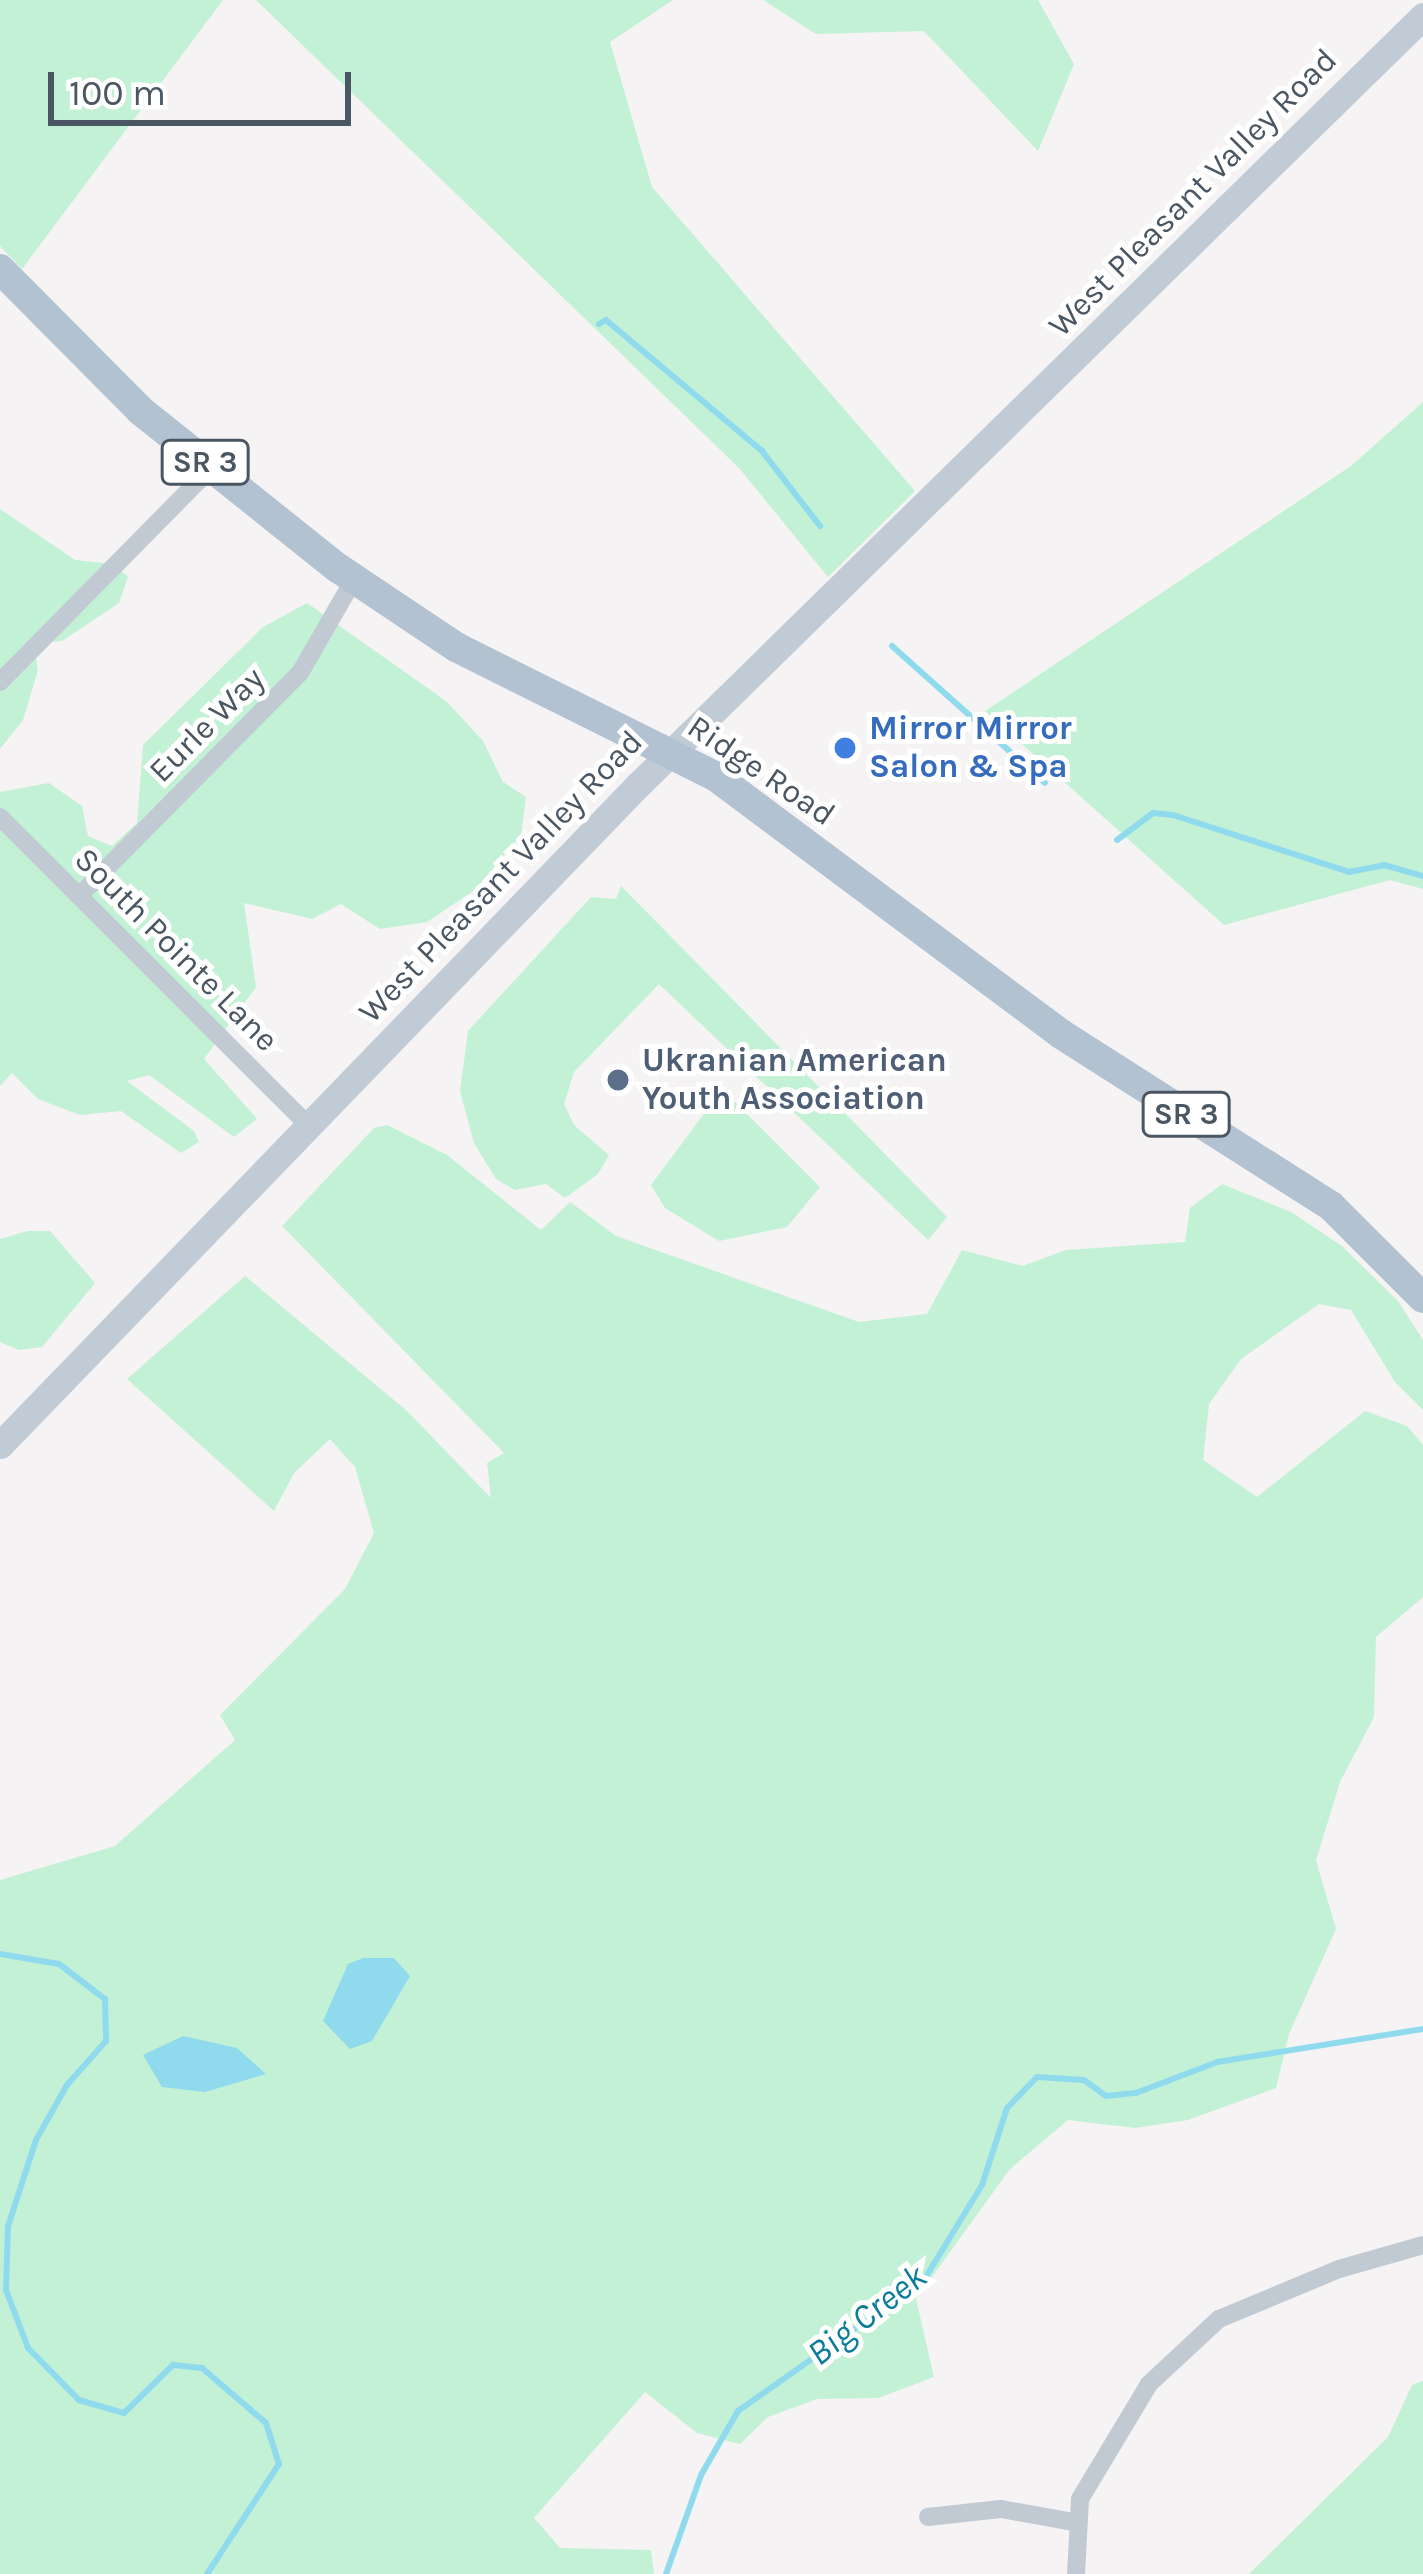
<!DOCTYPE html>
<html>
<head>
<meta charset="utf-8">
<style>
  body { margin:0 }
  #map { position:relative; width:1423px; height:2574px; overflow:hidden; background:#f5f3f3; font-family:Karla,sans-serif }
  div>[style] { position:absolute }
  .green>* { inset:0; background:#c3f1d5 }
  .water>* { inset:0; background:#90daee }
  .stream>* { height:6px; margin:-3px; padding:0 3px; transform-origin:3px; border-radius:3px; background:#90daee }
  .street>* { height:18px; margin:-9px; padding:0 9px; transform-origin:9px; border-radius:9px; background:#c1cad2 }
  .secondary>* { height:27px; margin:-13.5px; padding:0 13.5px; transform-origin:13.5px; border-radius:13.5px; background:#c1cbd6 }
  .primary>* { height:30px; margin:-15px; padding:0 15px; transform-origin:15px; border-radius:15px; background:#b3c2d1 }
  .dots>* { width:33px; height:33px; translate:-50% -50%; box-sizing:border-box; border:6px solid #fff; border-radius:50% }
  span { translate:-50% -50%; white-space:nowrap; text-align:center; line-height:1.15; -webkit-text-stroke:10px #fff; paint-order:stroke }
  .shield-label span { padding:3px 9px; background:#fff; border:3px solid; border-radius:9px; -webkit-text-stroke-width:0 }
  .shield-label { font-size:30px; color:#4a5661; font-weight:700 }
  .street-label { font-size:33px; color:#4a5661 }
  .shop-label { font-size:33px; color:#366cbe; font-weight:700 }
  .left { translate:0 -50%; text-align:left }
  .service-label { font-size:33px; color:#4e5e75; font-weight:700 }
  .water-label { font-size:36px; color:#0c7c9b; font-style:italic }
  .scale { position:absolute; left:48px; top:72px; width:303px; height:54px; box-sizing:border-box; border:6px solid #4a5661; border-top:0; padding-left:15px; font-size:36px; line-height:42px; white-space:nowrap; color:#4a5661; -webkit-text-stroke:9px #fff; paint-order:stroke }
</style>
</head>
<body>
<div id="map">
  <div class="green">
    <div style="clip-path:polygon(0 0,223px 0,22px 269px,0 246px)"></div>
    <div style="clip-path:polygon(256px 0,673px 0,610px 42px,652px 187px,915px 491px,828px 577px,739px 468px)"></div>
    <div style="clip-path:polygon(763px 0,1038px 0,1074px 64px,1038px 151px,924px 31px,816px 34px)"></div>
    <div style="clip-path:polygon(1423px 402px,1423px 889px,1390px 880px,1224px 925px,985px 711px,1351px 466px)"></div>
    <div style="clip-path:polygon(0 509px,75px 560px,113px 564px,128px 577px,119px 603px,62px 641px,33px 644px,38px 670px,23px 720px,0 749px)"></div>
    <div style="clip-path:polygon(307px 603px,446px 701px,483px 741px,503px 782px,526px 797px,521px 835px,476px 889px,427px 922px,380px 929px,341px 904px,312px 919px,244px 903px,256px 987px,204px 1059px,257px 1119px,234px 1137px,149px 1075px,127px 1081px,194px 1131px,199px 1142px,181px 1153px,121px 1111px,80px 1115px,38px 1099px,12px 1073px,0 1086px,0 792px,49px 783px,82px 806px,88px 836px,112px 846px,137px 823px,143px 745px,263px 627px)"></div>
    <div style="clip-path:polygon(621px 886px,947px 1217px,928px 1240px,659px 984px,574px 1072px,564px 1104px,574px 1125px,609px 1155px,598px 1174px,565px 1198px,546px 1184px,515px 1190px,496px 1179px,474px 1143px,460px 1091px,468px 1031px,591px 897px,616px 899px)"></div>
    <div style="clip-path:polygon(731px 1098px,820px 1187px,787px 1227px,719px 1241px,665px 1208px,651px 1185px,706px 1111px)"></div>
    <div style="clip-path:polygon(387px 1125px,447px 1155px,541px 1230px,570px 1202px,616px 1236px,859px 1322px,927px 1314px,962px 1250px,1023px 1266px,1066px 1250px,1185px 1242px,1190px 1208px,1222px 1184px,1291px 1212px,1342px 1246px,1398px 1301px,1423px 1340px,1423px 1410px,1395px 1382px,1351px 1310px,1319px 1304px,1241px 1359px,1209px 1404px,1203px 1460px,1257px 1497px,1365px 1411px,1407px 1426px,1423px 1445px,1423px 1597px,1376px 1637px,1374px 1717px,1340px 1782px,1316px 1860px,1336px 1929px,1289px 2034px,1276px 2088px,1188px 2120px,1135px 2128px,1068px 2120px,1010px 2169px,916px 2299px,934px 2377px,878px 2398px,817px 2399px,768px 2417px,740px 2444px,697px 2433px,645px 2392px,534px 2518px,560px 2548px,651px 2550px,654px 2574px,0 2574px,0 1880px,115px 1846px,235px 1740px,220px 1715px,345px 1589px,374px 1533px,355px 1467px,330px 1439px,294px 1473px,274px 1511px,127px 1379px,245px 1276px,407px 1411px,491px 1498px,487px 1463px,504px 1453px,282px 1226px,374px 1128px)"></div>
    <div style="clip-path:polygon(28px 1231px,50px 1231px,95px 1283px,42px 1347px,19px 1350px,0 1342px,0 1239px)"></div>
    <div style="clip-path:polygon(1423px 2381px,1423px 2574px,1249px 2574px,1388px 2437px,1412px 2385px)"></div>
  </div>
  <div class="water">
    <div style="clip-path:polygon(363px 1958px,394px 1958px,410px 1976px,372px 2041px,350px 2049px,323px 2021px,348px 1964px)"></div>
    <div style="clip-path:polygon(183px 2036px,237px 2048px,266px 2074px,205px 2092px,162px 2087px,143px 2055px)"></div>
  </div>
  <div class="stream">
    <div style="left:599px;top:324px;width:8px;rotate:-30deg"></div>
    <div style="left:606px;top:320px;width:204px;rotate:40deg"></div>
    <div style="left:762px;top:451px;width:95px;rotate:52.3deg"></div>
    <div style="left:892px;top:646px;width:205px;rotate:41.8deg"></div>
    <div style="left:1117px;top:840px;width:45px;rotate:-36.9deg"></div>
    <div style="left:1153px;top:813px;width:20px;rotate:6deg"></div>
    <div style="left:1173px;top:815px;width:185px;rotate:17.9deg"></div>
    <div style="left:1349px;top:872px;width:36px;rotate:-11deg"></div>
    <div style="left:1384px;top:865px;width:41px;rotate:15.8deg"></div>
    <div style="left:0;top:1954px;width:60px;rotate:9.6deg"></div>
    <div style="left:59px;top:1964px;width:58px;rotate:37.3deg"></div>
    <div style="left:105px;top:1999px;width:42px;rotate:88.6deg"></div>
    <div style="left:106px;top:2041px;width:59px;rotate:131.6deg"></div>
    <div style="left:67px;top:2085px;width:63px;rotate:119.4deg"></div>
    <div style="left:36px;top:2140px;width:90px;rotate:108deg"></div>
    <div style="left:8px;top:2226px;width:64px;rotate:91.8deg"></div>
    <div style="left:6px;top:2290px;width:62px;rotate:69.2deg"></div>
    <div style="left:28px;top:2348px;width:73px;rotate:45.6deg"></div>
    <div style="left:79px;top:2400px;width:47px;rotate:16.1deg"></div>
    <div style="left:124px;top:2413px;width:69px;rotate:-44.4deg"></div>
    <div style="left:173px;top:2365px;width:29px;rotate:6deg"></div>
    <div style="left:202px;top:2368px;width:84px;rotate:40.7deg"></div>
    <div style="left:266px;top:2423px;width:43px;rotate:72.4deg"></div>
    <div style="left:279px;top:2464px;width:131px;rotate:123.2deg"></div>
    <div style="left:666px;top:2574px;width:105px;rotate:-70.5deg"></div>
    <div style="left:701px;top:2475px;width:74px;rotate:-60deg"></div>
    <div style="left:738px;top:2411px;width:228px;rotate:-35.2deg"></div>
    <div style="left:924px;top:2280px;width:111px;rotate:-58.6deg"></div>
    <div style="left:982px;top:2185px;width:81px;rotate:-72deg"></div>
    <div style="left:1007px;top:2108px;width:43px;rotate:-45.9deg"></div>
    <div style="left:1037px;top:2077px;width:47px;rotate:3.7deg"></div>
    <div style="left:1084px;top:2080px;width:27px;rotate:36deg"></div>
    <div style="left:1106px;top:2096px;width:30px;rotate:-6deg"></div>
    <div style="left:1136px;top:2093px;width:87px;rotate:-20.9deg"></div>
    <div style="left:1217px;top:2062px;width:209px;rotate:-9.1deg"></div>
  </div>
  <div class="street">
    <div style="left:0;top:682px;width:302px;rotate:-45.4deg"></div>
    <div style="left:0;top:817px;width:437px;rotate:45deg"></div>
    <div style="left:79px;top:896px;width:314px;rotate:-45.3deg"></div>
    <div style="left:300px;top:673px;width:108px;rotate:-60.1deg"></div>
    <div style="left:928px;top:2517px;width:73px;rotate:-6.3deg"></div>
    <div style="left:1001px;top:2509px;width:73px;rotate:10.2deg"></div>
    <div style="left:1076px;top:2574px;width:75px;rotate:-86.9deg"></div>
    <div style="left:1080px;top:2499px;width:134px;rotate:-59deg"></div>
    <div style="left:1149px;top:2384px;width:96px;rotate:-42.9deg"></div>
    <div style="left:1219px;top:2319px;width:130px;rotate:-22.6deg"></div>
    <div style="left:1339px;top:2269px;width:87px;rotate:-15.9deg"></div>
  </div>
  <div class="secondary">
    <div style="left:0;top:1445px;width:918px;rotate:-45.97deg"></div>
    <div style="left:638px;top:785px;width:1099px;rotate:-44.41deg"></div>
  </div>
  <div class="primary">
    <div style="left:0;top:269px;width:200px;rotate:45.2deg"></div>
    <div style="left:141px;top:411px;width:252px;rotate:38.6deg"></div>
    <div style="left:338px;top:568px;width:142px;rotate:33.8deg"></div>
    <div style="left:456px;top:647px;width:289px;rotate:26.5deg"></div>
    <div style="left:715px;top:776px;width:432px;rotate:36.7deg"></div>
    <div style="left:1061px;top:1034px;width:320px;rotate:32.5deg"></div>
    <div style="left:1331px;top:1206px;width:130px;rotate:45deg"></div>
  </div>
  <div class="dots">
    <div style="left:845px;top:748px;background:#3f7fe0"></div>
    <div style="left:618px;top:1080px;background:#5c6f8a"></div>
  </div>
  <div class="shield-label">
    <span style="left:205px;top:462px">SR 3</span>
    <span style="left:1186px;top:1114px">SR 3</span>
  </div>
  <div class="street-label">
    <span style="left:1193px;top:193px;rotate:-45deg">West Pleasant Valley Road</span>
    <span style="left:207px;top:725px;rotate:-45deg">Eurle Way</span>
    <span style="left:761px;top:771px;rotate:34deg">Ridge Road</span>
    <span style="left:501px;top:877px;rotate:-46deg">West Pleasant Valley Road</span>
    <span style="left:176px;top:950px;rotate:45deg">South Pointe Lane</span>
  </div>
  <div class="shop-label">
    <span class="left" style="left:869px;top:748px">Mirror Mirror<br>Salon &amp; Spa</span>
  </div>
  <div class="service-label">
    <span class="left" style="left:642px;top:1080px">Ukranian American<br>Youth Association</span>
  </div>
  <div class="water-label">
    <span style="left:867px;top:2315px;rotate:-38deg">Big Creek</span>
  </div>
  <div class="scale">100 m</div>
</div>
</body>
</html>
